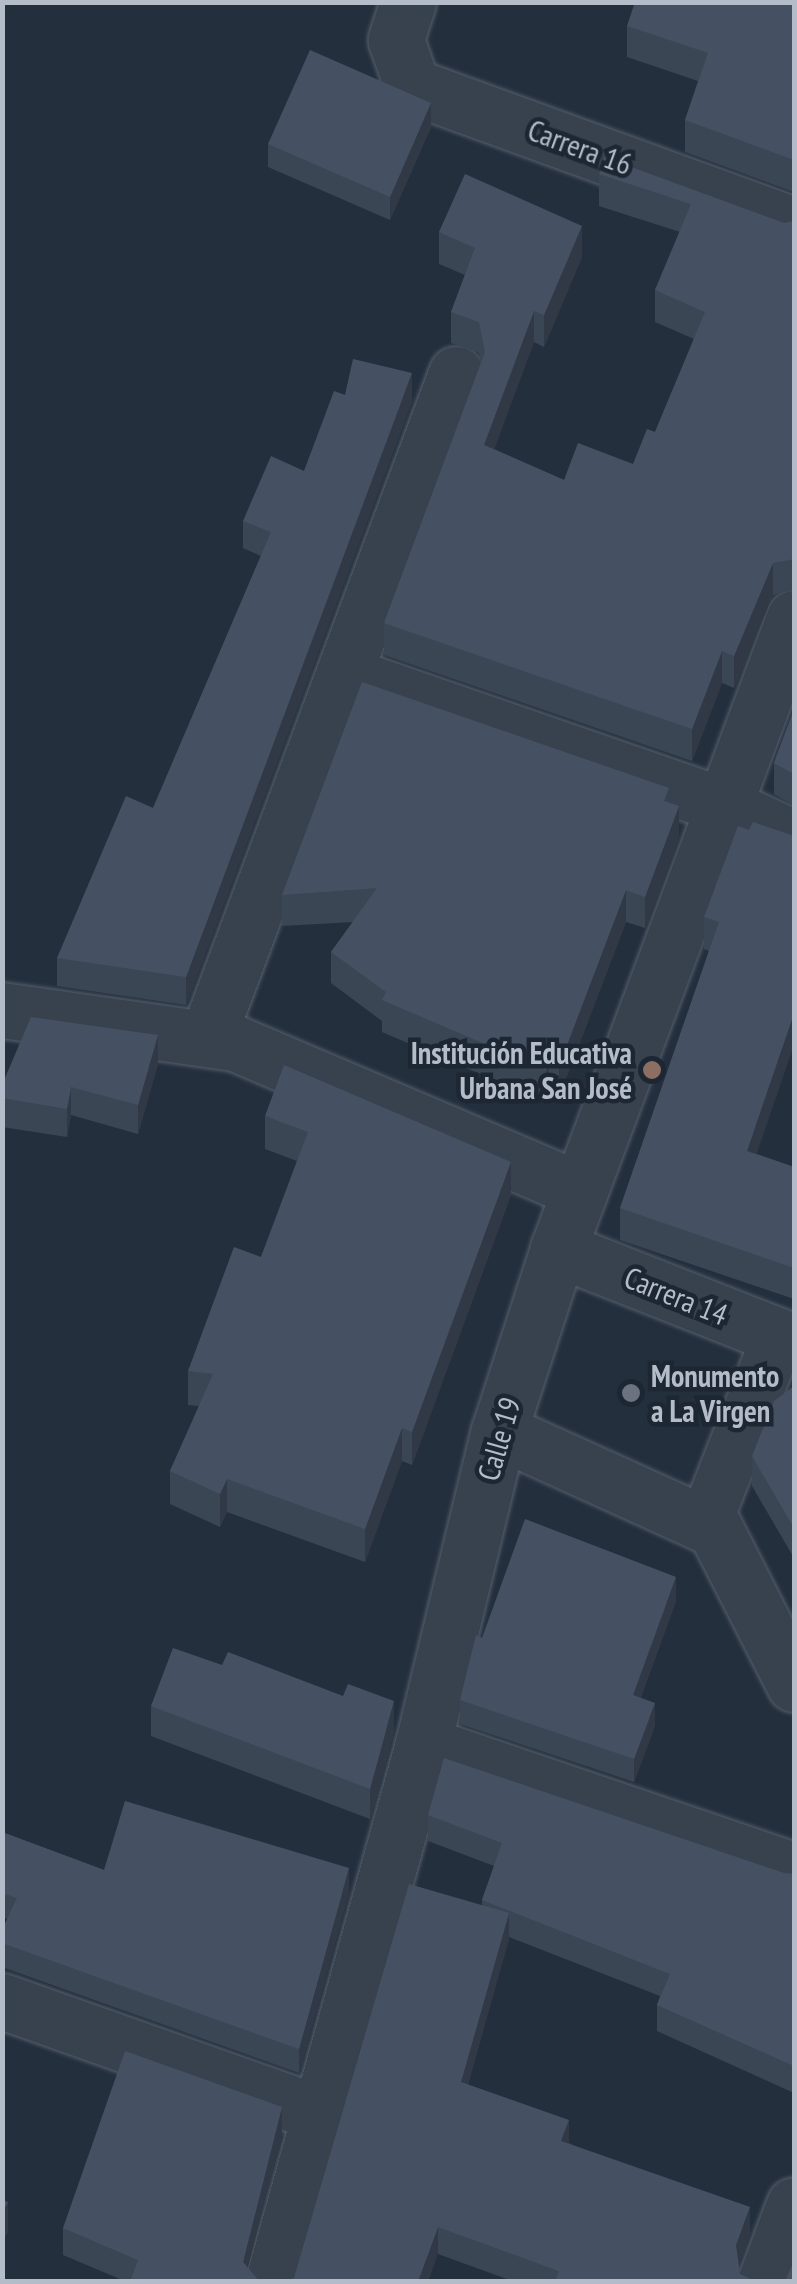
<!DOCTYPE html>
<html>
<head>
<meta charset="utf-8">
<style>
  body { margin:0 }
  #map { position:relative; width:797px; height:2284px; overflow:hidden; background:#242f3e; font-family:"PT Sans Narrow",sans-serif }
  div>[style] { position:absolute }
  .roads { filter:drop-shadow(0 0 2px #565f6c) drop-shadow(0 0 2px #565f6c) }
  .pedestrian>* { height:52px; margin:-26px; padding:0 26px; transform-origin:26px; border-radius:26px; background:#38414e }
  .minor>* { height:55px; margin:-27.5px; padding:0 27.5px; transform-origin:27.5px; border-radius:27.5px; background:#38414e }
  .tertiary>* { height:55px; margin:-27.5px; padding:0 27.5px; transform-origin:27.5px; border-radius:27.5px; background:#38414e }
  .wall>* { inset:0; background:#3b4654 }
  .shaded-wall>* { inset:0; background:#303945 }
  .building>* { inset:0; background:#455162 }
  .dots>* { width:28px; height:28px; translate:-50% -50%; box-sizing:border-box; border:5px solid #1d2633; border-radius:50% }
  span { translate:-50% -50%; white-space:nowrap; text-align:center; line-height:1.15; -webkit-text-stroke:9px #1d2633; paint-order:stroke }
  .street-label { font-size:30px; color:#b4bcc9 }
  .poi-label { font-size:30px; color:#b4bcc9; font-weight:700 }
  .right { translate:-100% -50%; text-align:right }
  .left { translate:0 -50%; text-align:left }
  .frame { position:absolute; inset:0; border:5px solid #b4bcc9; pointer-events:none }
</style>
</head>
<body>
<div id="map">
  <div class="roads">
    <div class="pedestrian">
      <div style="left:704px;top:1526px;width:204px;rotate:-68.5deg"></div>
    </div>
    <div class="minor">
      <div style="left:408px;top:2px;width:40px;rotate:108deg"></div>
      <div style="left:396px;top:40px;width:49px;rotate:70.8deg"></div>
      <div style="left:412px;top:86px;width:407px;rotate:20deg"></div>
      <div style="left:344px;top:674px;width:401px;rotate:19.1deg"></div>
      <div style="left:723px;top:805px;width:78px;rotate:24.9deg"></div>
      <div style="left:2px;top:1010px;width:235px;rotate:8.1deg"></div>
      <div style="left:235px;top:1043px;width:375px;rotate:23.1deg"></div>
      <div style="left:208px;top:1036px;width:707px;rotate:-69.46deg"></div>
      <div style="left:499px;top:1431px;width:237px;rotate:24.4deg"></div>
      <div style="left:715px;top:1529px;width:174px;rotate:63deg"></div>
      <div style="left:423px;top:1744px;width:392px;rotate:18.8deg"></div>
      <div style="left:2px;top:2001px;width:338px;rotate:19.5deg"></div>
      <div style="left:273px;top:2282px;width:559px;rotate:-74.42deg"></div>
      <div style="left:423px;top:1744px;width:322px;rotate:-76.4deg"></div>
      <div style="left:499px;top:1431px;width:191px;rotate:-72deg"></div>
      <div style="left:765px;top:2282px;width:82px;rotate:-69.4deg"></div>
    </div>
    <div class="tertiary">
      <div style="left:794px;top:618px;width:674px;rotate:110.51deg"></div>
      <div style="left:558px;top:1249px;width:254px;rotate:21.5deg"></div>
    </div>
  </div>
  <div class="wall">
    <div style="clip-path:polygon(794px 2px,794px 192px,685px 152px,685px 120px,698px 81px,627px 57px,627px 26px)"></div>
    <div style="clip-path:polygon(431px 127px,390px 220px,268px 167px,268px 144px)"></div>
    <div style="clip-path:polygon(599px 174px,784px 223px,794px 221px,794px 590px,773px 595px,734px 688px,722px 683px,692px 761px,384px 655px,384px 623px,481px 363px,479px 353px,451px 343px,451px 312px,465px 275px,439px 264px,439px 232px,582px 257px,544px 347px,534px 342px,494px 449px,564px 480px,633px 464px,655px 432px,694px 339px,655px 322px,655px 290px,680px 232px,599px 206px)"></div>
    <div style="clip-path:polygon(345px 395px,412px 401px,186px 1005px,57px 986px,57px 958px,153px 808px,261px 556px,243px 548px,243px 521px,304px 471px)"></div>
    <div style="clip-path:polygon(794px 673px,794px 806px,774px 794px,774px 763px,793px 713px,792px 681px)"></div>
    <div style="clip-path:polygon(669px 802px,679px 837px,645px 928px,626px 922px,559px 1097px,549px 1093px,546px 1102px,382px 1032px,382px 1021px,331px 983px,331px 952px,353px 922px,282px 926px,282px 895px)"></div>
    <div style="clip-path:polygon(749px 830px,757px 1154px,794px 1167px,794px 1299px,620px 1240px,620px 1208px,709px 951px,704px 949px,704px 917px)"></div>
    <div style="clip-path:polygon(158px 1064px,138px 1134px,71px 1115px,67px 1137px,2px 1127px,2px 1085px)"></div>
    <div style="clip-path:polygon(265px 1116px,511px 1195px,412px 1465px,402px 1461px,365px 1562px,227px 1512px,220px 1527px,170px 1504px,170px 1471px,199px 1406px,188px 1405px,188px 1371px,261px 1257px,297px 1161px,265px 1149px)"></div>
    <div style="clip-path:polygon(794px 1386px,794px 1558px,752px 1486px,752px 1456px)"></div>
    <div style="clip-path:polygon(676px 1601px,641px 1697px,655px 1726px,634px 1782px,460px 1724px,460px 1700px,482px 1638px)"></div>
    <div style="clip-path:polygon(151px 1706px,394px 1732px,370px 1819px,151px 1736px)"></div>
    <div style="clip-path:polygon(428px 1815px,794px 1874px,794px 2093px,657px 2031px,657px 2005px,660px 1996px,509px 1937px,468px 2085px,569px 2143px,750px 2233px,739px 2264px,740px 2274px,757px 2282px,515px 2282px,438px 2254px,294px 2278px,482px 1906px,482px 1900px,494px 1866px,428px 1841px)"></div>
    <div style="clip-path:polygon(2px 1832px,104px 1870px,349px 1892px,299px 2073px,2px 1967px,2px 1930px,8px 1919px,2px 1917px)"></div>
    <div style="clip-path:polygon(282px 2133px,248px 2268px,260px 2282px,127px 2282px,63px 2255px,63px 2228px)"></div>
  </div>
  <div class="shaded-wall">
    <div style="clip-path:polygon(431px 103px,431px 127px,390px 220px,390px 197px)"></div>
    <div style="clip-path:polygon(582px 226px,582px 257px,544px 347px,544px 315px)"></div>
    <div style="clip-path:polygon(534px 311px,534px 342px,484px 477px,484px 445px)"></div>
    <div style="clip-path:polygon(412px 373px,412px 401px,186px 1005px,186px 977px)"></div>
    <div style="clip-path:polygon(773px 563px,773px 595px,734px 688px,734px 656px)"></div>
    <div style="clip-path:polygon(722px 651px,722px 683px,692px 761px,692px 729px)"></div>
    <div style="clip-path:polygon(679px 806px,679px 837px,645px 928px,645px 897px)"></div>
    <div style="clip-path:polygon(626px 890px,626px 922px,559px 1097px,559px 1066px)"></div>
    <div style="clip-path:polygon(794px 1014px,794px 1045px,747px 1182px,747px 1151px)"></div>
    <div style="clip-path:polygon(158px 1035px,158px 1064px,138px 1134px,138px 1105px)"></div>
    <div style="clip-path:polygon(549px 1061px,549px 1093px,546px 1102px,546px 1070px)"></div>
    <div style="clip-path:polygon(71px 1087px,71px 1115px,67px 1137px,67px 1109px)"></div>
    <div style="clip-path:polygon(511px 1162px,511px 1195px,412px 1465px,412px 1432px)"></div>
    <div style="clip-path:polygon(402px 1428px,402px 1461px,365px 1562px,365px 1529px)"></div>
    <div style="clip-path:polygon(227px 1479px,227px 1512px,220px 1527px,220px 1494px)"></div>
    <div style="clip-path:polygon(676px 1577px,676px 1601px,633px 1718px,633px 1695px)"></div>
    <div style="clip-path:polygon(394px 1701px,394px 1732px,370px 1819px,370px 1789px)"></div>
    <div style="clip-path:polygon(655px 1703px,655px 1726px,634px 1782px,634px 1759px)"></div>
    <div style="clip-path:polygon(349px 1868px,349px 1892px,299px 2073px,299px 2049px)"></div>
    <div style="clip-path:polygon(509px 1913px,509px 1940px,461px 2109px,461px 2082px)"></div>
    <div style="clip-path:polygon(282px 2107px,282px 2133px,244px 2282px,243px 2262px)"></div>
    <div style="clip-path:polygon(569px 2120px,569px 2146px,561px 2141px)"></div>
    <div style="clip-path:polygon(8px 2202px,8px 2232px,2px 2243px,2px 2214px)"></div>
    <div style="clip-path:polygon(750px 2207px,750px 2233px,736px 2272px,736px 2245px)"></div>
    <div style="clip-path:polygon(438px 2227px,438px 2254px,428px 2282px,418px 2282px)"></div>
  </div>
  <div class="building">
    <div style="clip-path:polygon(635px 2px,794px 2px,794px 160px,685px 120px,708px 53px,627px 26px)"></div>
    <div style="clip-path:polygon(310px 50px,431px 103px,390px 197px,268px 144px)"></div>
    <div style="clip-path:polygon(604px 157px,784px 223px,794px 221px,794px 559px,773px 563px,734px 656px,722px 651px,692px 729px,384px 623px,485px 352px,479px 322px,451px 312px,475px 248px,439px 232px,465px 174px,582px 226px,544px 315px,534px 311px,484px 445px,564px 480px,578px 443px,633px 464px,647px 429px,655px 432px,705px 312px,655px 290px,691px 204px,599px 174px)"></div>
    <div style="clip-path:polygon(353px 359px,412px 373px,186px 977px,57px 958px,126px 796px,153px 808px,271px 532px,243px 521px,271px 456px,304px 471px,334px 391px,345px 395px)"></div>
    <div style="clip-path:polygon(362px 682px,669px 788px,664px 801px,679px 806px,645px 897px,626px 890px,559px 1066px,549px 1061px,546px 1070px,382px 1000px,386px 992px,331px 952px,377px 888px,282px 895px)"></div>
    <div style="clip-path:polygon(794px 709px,794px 774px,774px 763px)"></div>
    <div style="clip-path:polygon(753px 822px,794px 836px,794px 1014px,747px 1151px,794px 1167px,794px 1268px,620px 1208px,719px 922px,704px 917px,738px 826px,749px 830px)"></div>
    <div style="clip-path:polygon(31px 1017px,158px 1035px,138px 1105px,71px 1087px,67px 1109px,2px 1098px,2px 1085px)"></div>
    <div style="clip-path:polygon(284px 1065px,511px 1162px,412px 1432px,402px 1428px,365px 1529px,227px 1479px,220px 1494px,170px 1471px,213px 1374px,188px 1371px,234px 1247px,261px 1257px,308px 1132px,265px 1116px)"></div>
    <div style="clip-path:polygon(794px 1386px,794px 1528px,752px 1456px,774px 1401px)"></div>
    <div style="clip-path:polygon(525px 1519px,676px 1577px,633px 1695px,655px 1703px,634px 1759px,460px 1700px,476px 1635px,482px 1638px)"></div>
    <div style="clip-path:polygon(173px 1648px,222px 1665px,228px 1652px,343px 1696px,348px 1684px,394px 1701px,370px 1789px,151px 1706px)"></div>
    <div style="clip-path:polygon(444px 1758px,784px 1873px,794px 1874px,794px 2066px,657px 2005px,670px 1974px,482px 1900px,502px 1843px,428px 1815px)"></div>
    <div style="clip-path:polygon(125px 1801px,349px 1868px,299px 2049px,2px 1943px,2px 1930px,17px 1898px,2px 1893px,2px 1832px,104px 1870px)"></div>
    <div style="clip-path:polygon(409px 1884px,509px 1913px,461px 2082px,569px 2120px,561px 2141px,750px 2207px,736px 2245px,740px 2274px,757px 2282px,555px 2282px,559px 2271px,438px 2227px,418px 2282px,280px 2282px,294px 2278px)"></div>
    <div style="clip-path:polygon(125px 2051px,282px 2107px,243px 2262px,260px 2282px,130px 2282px,138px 2260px,63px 2228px)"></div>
    <div style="clip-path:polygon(2px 2200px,8px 2202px,2px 2214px)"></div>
    <div style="clip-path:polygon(794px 2261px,794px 2282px,780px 2282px,786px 2279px)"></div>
  </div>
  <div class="dots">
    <div style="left:652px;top:1070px;background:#8d6e63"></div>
    <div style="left:631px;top:1393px;background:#6b7280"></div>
  </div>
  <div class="street-label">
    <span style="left:580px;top:147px;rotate:20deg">Carrera 16</span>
    <span style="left:676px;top:1296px;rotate:22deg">Carrera 14</span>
    <span style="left:499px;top:1439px;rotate:-74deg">Calle 19</span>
  </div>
  <div class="poi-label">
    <span class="right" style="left:632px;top:1070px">Institución Educativa<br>Urbana San José</span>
    <span class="left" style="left:651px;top:1393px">Monumento<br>a La Virgen</span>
  </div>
  <div class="frame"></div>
</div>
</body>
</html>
